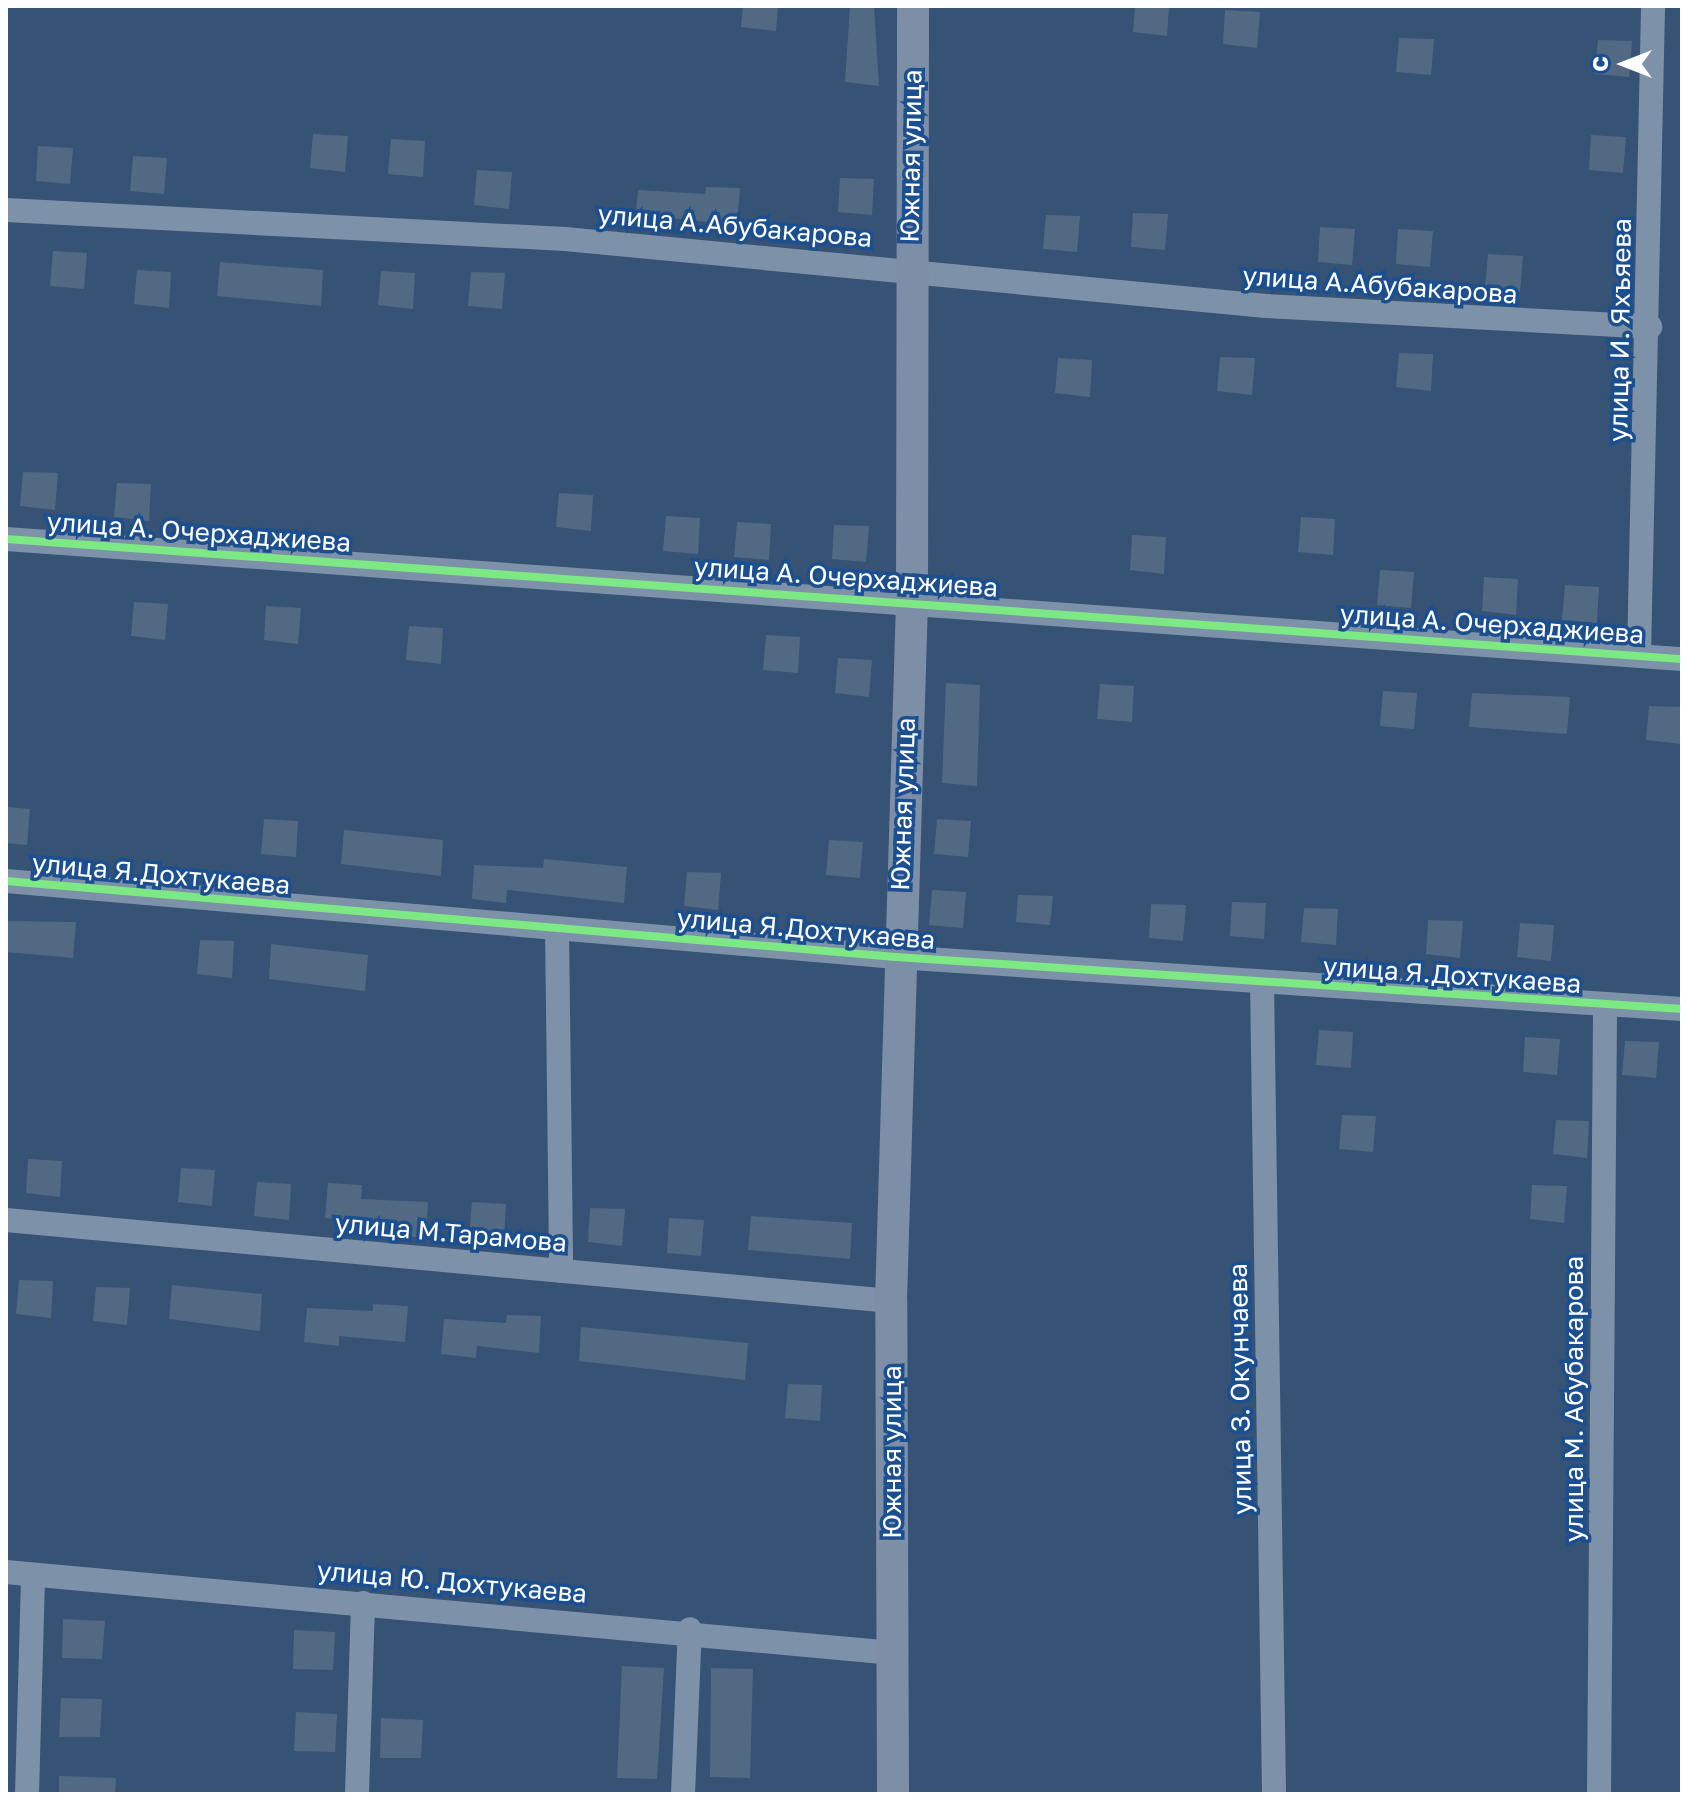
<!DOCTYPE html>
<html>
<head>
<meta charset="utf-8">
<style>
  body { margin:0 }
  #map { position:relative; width:1688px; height:1800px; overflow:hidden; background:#365274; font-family:"Golos Text",sans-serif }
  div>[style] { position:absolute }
  .building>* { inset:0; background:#526984 }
  .minor>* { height:24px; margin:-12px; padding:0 12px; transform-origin:12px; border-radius:12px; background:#7d92a8 }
  .major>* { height:32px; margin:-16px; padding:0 16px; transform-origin:16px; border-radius:16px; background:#7d8ea7 }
  .cycleway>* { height:8px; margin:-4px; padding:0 4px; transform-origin:4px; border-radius:4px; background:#7ce984 }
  span { translate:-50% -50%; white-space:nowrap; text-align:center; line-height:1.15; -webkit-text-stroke:7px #1b4f8f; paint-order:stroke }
  .street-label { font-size:26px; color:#fff }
  .frame { position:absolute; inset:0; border:8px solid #fff; pointer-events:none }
  .north { position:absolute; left:1584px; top:24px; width:80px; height:80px; -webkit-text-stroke:6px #1b4f8f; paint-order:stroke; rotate:270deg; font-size:22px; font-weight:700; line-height:32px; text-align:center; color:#fff }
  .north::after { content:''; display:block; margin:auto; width:28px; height:36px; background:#fff; clip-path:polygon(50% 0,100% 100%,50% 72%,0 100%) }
</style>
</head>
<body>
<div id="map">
  <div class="building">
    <div style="clip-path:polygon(743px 6px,778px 6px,776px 31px,741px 27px)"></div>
    <div style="clip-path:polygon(850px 6px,874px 6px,879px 86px,845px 82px)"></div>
    <div style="clip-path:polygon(1135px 6px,1169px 6px,1167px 36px,1133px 32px)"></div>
    <div style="clip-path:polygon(1225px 10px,1260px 12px,1257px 48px,1223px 44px)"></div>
    <div style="clip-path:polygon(1399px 38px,1434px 39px,1431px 75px,1396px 72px)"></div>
    <div style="clip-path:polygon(1598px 40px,1632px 41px,1629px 77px,1595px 74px)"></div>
    <div style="clip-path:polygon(313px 134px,348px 136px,345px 172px,310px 168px)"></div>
    <div style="clip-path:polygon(1591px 135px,1626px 137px,1623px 173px,1589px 170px)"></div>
    <div style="clip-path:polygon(391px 139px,425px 141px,423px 177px,388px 174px)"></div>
    <div style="clip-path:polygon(38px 146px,73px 148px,70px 184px,36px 181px)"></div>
    <div style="clip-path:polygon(133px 156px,167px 158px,164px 194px,130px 191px)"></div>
    <div style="clip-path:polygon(477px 170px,512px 172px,509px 209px,474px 205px)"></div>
    <div style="clip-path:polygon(840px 178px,874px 179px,872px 215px,838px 212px)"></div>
    <div style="clip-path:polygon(706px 187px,740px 188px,737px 225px,670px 218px,669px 228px,635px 224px,638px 190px,705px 194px)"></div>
    <div style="clip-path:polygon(1133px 213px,1168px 214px,1165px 250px,1131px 247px)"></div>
    <div style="clip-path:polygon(1046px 215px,1080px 216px,1077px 252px,1043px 249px)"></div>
    <div style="clip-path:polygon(1320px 227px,1355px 229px,1352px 265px,1318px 262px)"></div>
    <div style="clip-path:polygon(1398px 229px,1433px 231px,1430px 267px,1396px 264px)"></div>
    <div style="clip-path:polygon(53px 251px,87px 253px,84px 289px,50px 286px)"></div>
    <div style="clip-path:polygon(1488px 254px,1523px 256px,1520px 292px,1485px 288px)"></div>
    <div style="clip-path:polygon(220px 262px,323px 270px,321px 306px,217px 296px)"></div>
    <div style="clip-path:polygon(137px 270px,171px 272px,169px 308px,134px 304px)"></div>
    <div style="clip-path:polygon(381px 271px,415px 273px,413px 309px,378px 305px)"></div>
    <div style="clip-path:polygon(471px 272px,505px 273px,502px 309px,468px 306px)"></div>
    <div style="clip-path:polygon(1399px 353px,1433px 354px,1431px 391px,1396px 387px)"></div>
    <div style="clip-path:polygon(1220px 357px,1255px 358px,1252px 395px,1217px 391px)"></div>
    <div style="clip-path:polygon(1058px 358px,1092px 360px,1090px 397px,1055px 393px)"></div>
    <div style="clip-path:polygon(23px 472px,58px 473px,55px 510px,20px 506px)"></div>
    <div style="clip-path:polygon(117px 483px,151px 484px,149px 521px,114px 517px)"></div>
    <div style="clip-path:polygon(559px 493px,593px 495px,591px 531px,556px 527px)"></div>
    <div style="clip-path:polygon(666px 516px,700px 518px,698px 554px,663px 551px)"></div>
    <div style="clip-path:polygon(1301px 517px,1335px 519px,1333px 555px,1298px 552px)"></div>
    <div style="clip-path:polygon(737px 522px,771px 524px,769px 560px,734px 557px)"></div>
    <div style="clip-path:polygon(834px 525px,869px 526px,866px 562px,832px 559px)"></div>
    <div style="clip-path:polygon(1132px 535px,1166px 537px,1164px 574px,1130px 570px)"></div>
    <div style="clip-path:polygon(1380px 570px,1414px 572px,1411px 608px,1377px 605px)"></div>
    <div style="clip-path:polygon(1484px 577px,1518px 579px,1516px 615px,1482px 611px)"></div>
    <div style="clip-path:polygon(1565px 585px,1599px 587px,1597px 623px,1562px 620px)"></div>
    <div style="clip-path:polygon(134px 602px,168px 604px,165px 640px,131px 636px)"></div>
    <div style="clip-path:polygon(266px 606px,301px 608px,298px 644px,264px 640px)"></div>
    <div style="clip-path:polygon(409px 626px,443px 628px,441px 664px,406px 660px)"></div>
    <div style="clip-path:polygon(766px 635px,800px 637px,798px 673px,763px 670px)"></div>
    <div style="clip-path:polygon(838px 658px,872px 660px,869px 697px,835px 693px)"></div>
    <div style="clip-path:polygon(946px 683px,980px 685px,977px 786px,942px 783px)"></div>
    <div style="clip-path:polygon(1100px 684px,1134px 686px,1132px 722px,1097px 719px)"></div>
    <div style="clip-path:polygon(1383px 691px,1417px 693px,1414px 729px,1380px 726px)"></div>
    <div style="clip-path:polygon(1472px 693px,1570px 697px,1567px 734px,1469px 727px)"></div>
    <div style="clip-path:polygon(1649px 706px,1682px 707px,1681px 744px,1646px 740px)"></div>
    <div style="clip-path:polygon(6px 807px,30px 809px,27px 845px,6px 843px)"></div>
    <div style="clip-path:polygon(264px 819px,298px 821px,296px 857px,261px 854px)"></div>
    <div style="clip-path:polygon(937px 819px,971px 821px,968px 857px,934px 854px)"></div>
    <div style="clip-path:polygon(344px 830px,443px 840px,441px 876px,341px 864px)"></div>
    <div style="clip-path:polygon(829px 840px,863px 842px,860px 878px,826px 875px)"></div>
    <div style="clip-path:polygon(544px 859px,627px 867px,624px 903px,507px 890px,506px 903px,472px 899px,474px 865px,543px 868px)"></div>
    <div style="clip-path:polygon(687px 872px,721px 873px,718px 910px,684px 906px)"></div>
    <div style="clip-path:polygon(932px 890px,966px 892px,963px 928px,929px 925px)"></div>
    <div style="clip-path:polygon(1018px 895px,1053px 896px,1050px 925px,1016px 922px)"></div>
    <div style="clip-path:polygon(1232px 902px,1266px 903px,1264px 939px,1230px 936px)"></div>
    <div style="clip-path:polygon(1151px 904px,1186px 905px,1183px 941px,1149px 938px)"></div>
    <div style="clip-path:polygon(1304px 908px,1338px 909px,1336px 945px,1301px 942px)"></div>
    <div style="clip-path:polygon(1428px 920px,1463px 921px,1460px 958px,1426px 954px)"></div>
    <div style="clip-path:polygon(6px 921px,76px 922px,73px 958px,6px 952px)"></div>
    <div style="clip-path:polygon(1520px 923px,1554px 925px,1551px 961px,1517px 957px)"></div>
    <div style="clip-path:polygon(200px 940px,234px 941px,232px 978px,197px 974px)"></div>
    <div style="clip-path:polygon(271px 944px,368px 955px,365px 991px,269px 979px)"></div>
    <div style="clip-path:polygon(1319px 1030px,1353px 1032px,1351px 1068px,1316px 1065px)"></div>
    <div style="clip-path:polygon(1525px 1037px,1560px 1039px,1557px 1075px,1523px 1072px)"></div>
    <div style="clip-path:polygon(1625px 1041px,1659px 1042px,1656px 1078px,1622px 1075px)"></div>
    <div style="clip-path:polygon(1342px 1115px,1376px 1116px,1373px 1152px,1339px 1149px)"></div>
    <div style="clip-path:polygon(1556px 1120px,1589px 1121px,1587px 1158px,1553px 1154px)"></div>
    <div style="clip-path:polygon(28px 1159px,62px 1161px,60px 1197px,26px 1193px)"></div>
    <div style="clip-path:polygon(181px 1168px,215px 1170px,212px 1206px,178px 1202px)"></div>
    <div style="clip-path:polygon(257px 1182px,291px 1184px,289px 1220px,254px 1216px)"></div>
    <div style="clip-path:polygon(328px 1183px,362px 1185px,361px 1199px,428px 1202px,426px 1238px,392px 1235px,392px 1224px,325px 1218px)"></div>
    <div style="clip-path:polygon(1532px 1185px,1567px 1186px,1564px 1223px,1530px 1219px)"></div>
    <div style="clip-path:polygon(472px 1202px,506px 1204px,504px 1240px,469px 1236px)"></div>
    <div style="clip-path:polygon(590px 1208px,625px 1209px,622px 1246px,588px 1242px)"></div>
    <div style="clip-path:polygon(751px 1216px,852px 1223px,850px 1259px,748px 1250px)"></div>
    <div style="clip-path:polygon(669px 1218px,704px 1220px,701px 1256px,667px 1253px)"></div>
    <div style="clip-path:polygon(19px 1280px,53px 1281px,51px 1318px,16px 1314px)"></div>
    <div style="clip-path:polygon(172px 1285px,262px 1294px,260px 1331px,169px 1319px)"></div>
    <div style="clip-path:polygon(96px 1287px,130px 1288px,127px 1325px,93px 1321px)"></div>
    <div style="clip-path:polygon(373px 1304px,408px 1306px,405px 1342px,339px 1336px,339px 1346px,304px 1342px,307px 1308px,373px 1311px)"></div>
    <div style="clip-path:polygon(507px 1315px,541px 1316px,539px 1353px,477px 1346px,476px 1358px,441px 1354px,444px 1319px,506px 1323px)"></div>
    <div style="clip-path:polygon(581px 1327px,748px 1343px,745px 1380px,579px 1361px)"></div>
    <div style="clip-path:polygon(788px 1384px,822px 1385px,820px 1421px,785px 1418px)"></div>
    <div style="clip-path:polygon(63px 1619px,105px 1621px,102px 1659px,62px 1658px)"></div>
    <div style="clip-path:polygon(294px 1630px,335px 1632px,333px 1670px,293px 1669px)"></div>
    <div style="clip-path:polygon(622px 1666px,664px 1668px,657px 1779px,617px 1778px)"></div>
    <div style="clip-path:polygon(711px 1668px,753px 1669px,750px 1778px,710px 1777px)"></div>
    <div style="clip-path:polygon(61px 1698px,102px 1699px,100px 1737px,59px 1737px)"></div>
    <div style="clip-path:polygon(296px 1712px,337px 1714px,335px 1752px,294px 1751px)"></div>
    <div style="clip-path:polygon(381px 1718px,423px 1720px,421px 1758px,380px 1758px)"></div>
    <div style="clip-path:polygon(59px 1776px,116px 1778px,115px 1794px,59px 1794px)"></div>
  </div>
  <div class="minor">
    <div style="left:6px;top:210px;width:560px;rotate:2.97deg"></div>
    <div style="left:565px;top:239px;width:704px;rotate:5.46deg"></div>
    <div style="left:1266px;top:306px;width:385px;rotate:3.1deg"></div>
    <div style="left:6px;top:539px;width:1680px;rotate:4.1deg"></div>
    <div style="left:1639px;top:655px;width:649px;rotate:-88.76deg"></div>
    <div style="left:6px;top:881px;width:893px;rotate:4.88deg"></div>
    <div style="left:896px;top:957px;width:788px;rotate:3.79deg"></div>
    <div style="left:557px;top:928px;width:343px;rotate:89.3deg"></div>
    <div style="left:1262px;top:983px;width:811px;rotate:89.15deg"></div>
    <div style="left:6px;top:1220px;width:889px;rotate:5.23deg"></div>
    <div style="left:6px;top:1572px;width:891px;rotate:5.22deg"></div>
    <div style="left:27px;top:1794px;width:219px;rotate:-88.4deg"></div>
    <div style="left:357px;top:1794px;width:191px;rotate:-88.2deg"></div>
    <div style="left:683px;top:1794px;width:165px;rotate:-87.6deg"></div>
    <div style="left:1599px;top:1794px;width:789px;rotate:-89.56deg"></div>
  </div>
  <div class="major">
    <div style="left:893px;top:1794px;width:493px;rotate:-90.2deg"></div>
    <div style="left:891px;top:1301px;width:699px;rotate:-88.28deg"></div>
    <div style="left:912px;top:602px;width:596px;rotate:-89.9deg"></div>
  </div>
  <div class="cycleway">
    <div style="left:6px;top:539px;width:1680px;rotate:4.1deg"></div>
    <div style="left:6px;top:881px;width:893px;rotate:4.88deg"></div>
    <div style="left:896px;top:957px;width:788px;rotate:3.79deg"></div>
  </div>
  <div class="street-label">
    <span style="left:911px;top:156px;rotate:-89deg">Южная улица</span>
    <span style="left:735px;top:226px;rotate:5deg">улица А.Абубакарова</span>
    <span style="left:1380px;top:285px;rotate:4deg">улица А.Абубакарова</span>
    <span style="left:1620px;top:330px;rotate:-89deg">улица И. Яхъяева</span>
    <span style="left:199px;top:532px;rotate:4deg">улица А. Очерхаджиева</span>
    <span style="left:846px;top:577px;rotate:4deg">улица А. Очерхаджиева</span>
    <span style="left:1492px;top:624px;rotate:4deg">улица А. Очерхаджиева</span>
    <span style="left:903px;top:804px;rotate:-88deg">Южная улица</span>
    <span style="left:161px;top:874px;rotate:5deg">улица Я.Дохтукаева</span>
    <span style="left:806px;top:929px;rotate:5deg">улица Я.Дохтукаева</span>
    <span style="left:1452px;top:975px;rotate:4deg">улица Я.Дохтукаева</span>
    <span style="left:451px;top:1233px;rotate:5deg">улица М.Тарамова</span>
    <span style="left:1240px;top:1389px;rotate:-91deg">улица З. Окунчаева</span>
    <span style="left:1574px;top:1399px;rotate:-90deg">улица М. Абубакарова</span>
    <span style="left:892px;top:1452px;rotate:-90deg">Южная улица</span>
    <span style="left:452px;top:1582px;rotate:5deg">улица Ю. Дохтукаева</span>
  </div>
  <div class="frame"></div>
  <div class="north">С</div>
</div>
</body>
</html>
